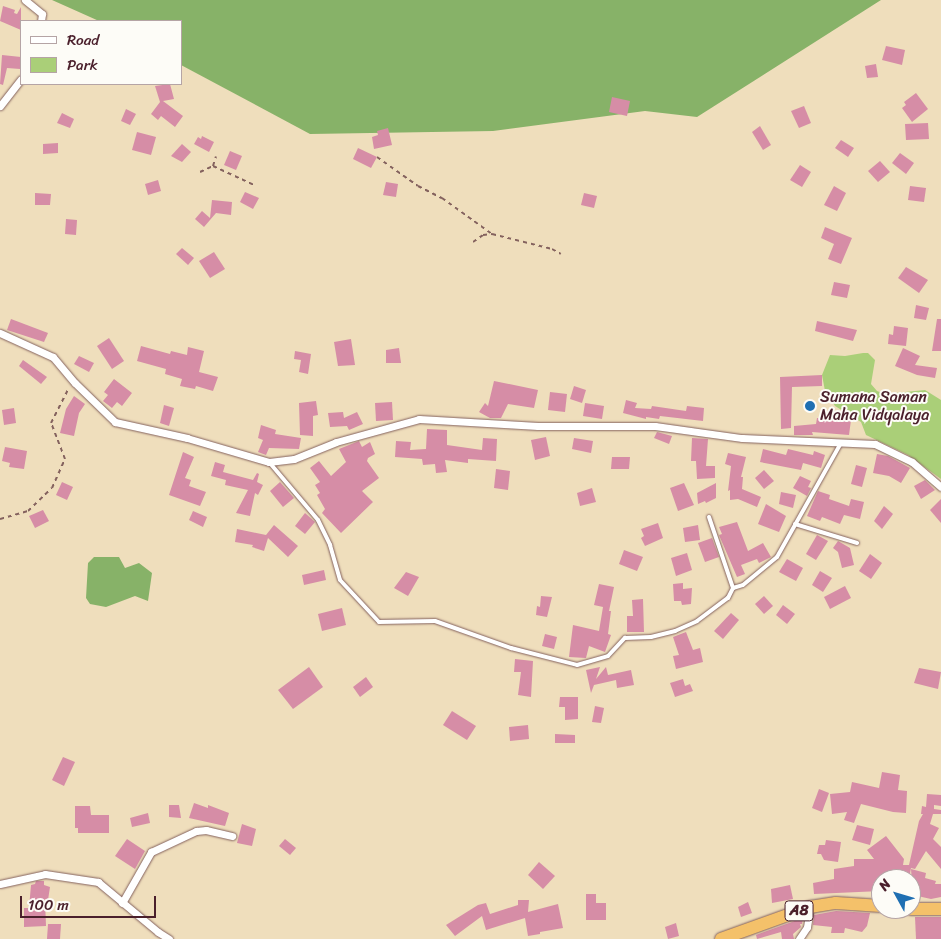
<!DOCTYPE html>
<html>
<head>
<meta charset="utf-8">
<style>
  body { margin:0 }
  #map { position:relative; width:941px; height:939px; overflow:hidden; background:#efdebc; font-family:Sriracha,sans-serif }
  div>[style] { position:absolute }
  .green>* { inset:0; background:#aacf78 }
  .forest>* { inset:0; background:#87b268 }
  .building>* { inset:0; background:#d68da6 }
  .path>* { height:2px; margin-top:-1px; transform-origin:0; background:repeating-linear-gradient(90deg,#84625e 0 4px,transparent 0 8px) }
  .roads { filter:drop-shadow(0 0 1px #84625e) drop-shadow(0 0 1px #84625e) }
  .service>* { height:4px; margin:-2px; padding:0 2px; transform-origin:2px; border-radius:2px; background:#fff }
  .minor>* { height:7px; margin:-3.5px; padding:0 3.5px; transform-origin:3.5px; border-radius:3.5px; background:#fff }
  .trunk>* { height:12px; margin:-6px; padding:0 6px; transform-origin:6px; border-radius:6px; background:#f4c16a }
  .dots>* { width:14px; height:14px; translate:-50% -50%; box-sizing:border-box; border:2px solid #fdfcf7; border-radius:50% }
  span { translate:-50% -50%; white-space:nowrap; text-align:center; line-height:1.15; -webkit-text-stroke:4px #fdfcf7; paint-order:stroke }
  .shield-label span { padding:1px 4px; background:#fdfcf7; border:1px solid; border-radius:4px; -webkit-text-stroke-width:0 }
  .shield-label { font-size:15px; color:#4a1f2b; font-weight:700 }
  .poi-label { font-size:16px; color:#4a1f2b }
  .left { translate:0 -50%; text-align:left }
  .legend { position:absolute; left:20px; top:20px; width:162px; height:65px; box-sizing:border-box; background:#fdfcf7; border:1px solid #b5a4a5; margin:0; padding:6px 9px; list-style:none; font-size:15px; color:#4a1f2b }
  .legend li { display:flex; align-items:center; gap:10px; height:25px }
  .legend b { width:25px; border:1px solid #b5a4a5 }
  .north { position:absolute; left:871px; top:869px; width:50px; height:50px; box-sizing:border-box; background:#fdfcf7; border:1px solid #b5a4a5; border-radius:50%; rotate:309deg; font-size:14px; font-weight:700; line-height:20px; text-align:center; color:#4a1f2b }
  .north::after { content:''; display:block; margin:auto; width:18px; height:22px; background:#1f6fb2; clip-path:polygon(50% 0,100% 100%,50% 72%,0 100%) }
  .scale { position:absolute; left:20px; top:896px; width:136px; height:22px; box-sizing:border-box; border:2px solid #4a1f2b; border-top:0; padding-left:6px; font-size:15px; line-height:18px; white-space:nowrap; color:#4a1f2b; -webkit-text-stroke:4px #fdfcf7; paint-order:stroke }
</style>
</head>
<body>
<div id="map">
  <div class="green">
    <div style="clip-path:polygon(863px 353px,868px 353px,875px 360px,871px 384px,877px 391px,885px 394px,925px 390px,941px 400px,941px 479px,908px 455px,866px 435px,861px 422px,835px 406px,825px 391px,822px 375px,830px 355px,845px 356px)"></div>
  </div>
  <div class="forest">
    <div style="clip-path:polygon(52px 0,881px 0,697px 117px,645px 111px,493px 131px,310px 134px,181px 65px,181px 21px,99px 21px)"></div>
    <div style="clip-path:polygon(94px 557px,119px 557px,125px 568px,139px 563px,152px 573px,148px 601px,135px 596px,106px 607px,90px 604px,86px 598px,88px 563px)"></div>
  </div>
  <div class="building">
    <div style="clip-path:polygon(3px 6px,15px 10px,14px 13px,17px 14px,21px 7px,21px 30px,0 21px)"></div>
    <div style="clip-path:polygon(886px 46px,905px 50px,902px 65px,882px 60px)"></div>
    <div style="clip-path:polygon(2px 55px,21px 57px,20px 69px,7px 68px,3px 85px,0 84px)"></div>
    <div style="clip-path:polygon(876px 64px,878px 77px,867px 78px,865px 66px)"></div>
    <div style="clip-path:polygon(170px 84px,174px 99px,163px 101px,183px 116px,175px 127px,161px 116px,158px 120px,151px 114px,160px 102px,155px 86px)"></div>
    <div style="clip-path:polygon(916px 93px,928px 109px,912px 122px,902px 108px,906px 105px,904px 102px)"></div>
    <div style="clip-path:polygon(612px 97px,630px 101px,627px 116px,609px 112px)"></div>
    <div style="clip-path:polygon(804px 106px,811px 123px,799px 128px,791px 111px)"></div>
    <div style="clip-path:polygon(126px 109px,136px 114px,130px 125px,121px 121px)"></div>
    <div style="clip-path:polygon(62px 113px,74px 119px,70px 128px,57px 123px)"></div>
    <div style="clip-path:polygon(928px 123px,929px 139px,906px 140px,905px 124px)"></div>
    <div style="clip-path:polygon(760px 126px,771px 145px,763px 150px,752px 132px)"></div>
    <div style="clip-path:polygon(388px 128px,392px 145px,374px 149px,372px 137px,378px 135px,377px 131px)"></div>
    <div style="clip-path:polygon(137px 132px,156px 137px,151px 155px,132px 150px)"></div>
    <div style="clip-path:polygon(202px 136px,214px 142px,209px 152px,194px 144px,198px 137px,201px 139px)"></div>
    <div style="clip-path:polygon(841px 140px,854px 148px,848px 157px,835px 148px)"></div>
    <div style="clip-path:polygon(58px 143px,58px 153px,43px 154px,43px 144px)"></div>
    <div style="clip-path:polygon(182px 144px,191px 152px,182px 162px,171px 156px)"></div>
    <div style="clip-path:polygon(358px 148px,377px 157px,371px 168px,353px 159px)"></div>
    <div style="clip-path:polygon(230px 151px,242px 156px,236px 170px,224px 165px)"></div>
    <div style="clip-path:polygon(900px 153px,914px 163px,906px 174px,892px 163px)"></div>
    <div style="clip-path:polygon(880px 161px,890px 172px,878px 182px,868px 171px)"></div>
    <div style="clip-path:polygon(800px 165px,811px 172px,802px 187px,790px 180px)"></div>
    <div style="clip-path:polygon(158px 180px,161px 191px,148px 195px,145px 184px)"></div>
    <div style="clip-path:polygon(386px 182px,398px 184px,396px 197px,383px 195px)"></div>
    <div style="clip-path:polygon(834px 186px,846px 193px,837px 211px,824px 205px)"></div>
    <div style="clip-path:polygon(910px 186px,926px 188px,924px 202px,908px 200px)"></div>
    <div style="clip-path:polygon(245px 192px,259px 198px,253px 209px,240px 202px)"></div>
    <div style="clip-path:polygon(35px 193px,51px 194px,50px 205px,35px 205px)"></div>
    <div style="clip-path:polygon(584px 193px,597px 196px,594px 208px,581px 205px)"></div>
    <div style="clip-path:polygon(212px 200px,232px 202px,231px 215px,216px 213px,204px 227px,195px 219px,202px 211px,210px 218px)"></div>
    <div style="clip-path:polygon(66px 219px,77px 220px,76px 235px,65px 234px)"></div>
    <div style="clip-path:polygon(825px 227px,852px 238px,841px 264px,828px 259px,834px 244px,821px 238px)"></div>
    <div style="clip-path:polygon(182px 248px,194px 258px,188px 265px,176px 254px)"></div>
    <div style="clip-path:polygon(214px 252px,225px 269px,210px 278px,199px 261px)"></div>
    <div style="clip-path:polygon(906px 267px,928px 280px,919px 293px,898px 278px)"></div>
    <div style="clip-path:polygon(834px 282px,850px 285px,847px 298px,831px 295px)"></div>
    <div style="clip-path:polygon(916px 305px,929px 308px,926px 320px,914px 318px)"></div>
    <div style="clip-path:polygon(11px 319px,48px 333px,44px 342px,7px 330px)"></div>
    <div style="clip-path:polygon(937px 319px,941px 319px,941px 351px,932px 351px)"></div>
    <div style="clip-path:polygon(817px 321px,857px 330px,853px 341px,815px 331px)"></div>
    <div style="clip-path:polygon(894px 326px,908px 328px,906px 346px,888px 344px,889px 334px,893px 335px)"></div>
    <div style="clip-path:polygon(109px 338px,124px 361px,112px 369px,97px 346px)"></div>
    <div style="clip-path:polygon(351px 339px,355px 365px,338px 366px,334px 342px)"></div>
    <div style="clip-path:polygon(141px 346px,170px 354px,171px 351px,187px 355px,188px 347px,204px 351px,199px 372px,218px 377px,213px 391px,196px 386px,195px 389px,180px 386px,182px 379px,165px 374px,166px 369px,137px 361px)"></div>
    <div style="clip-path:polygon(399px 348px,401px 363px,386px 363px,386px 350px)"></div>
    <div style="clip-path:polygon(903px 348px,920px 356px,915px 365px,937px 368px,935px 378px,917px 375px,895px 366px)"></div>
    <div style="clip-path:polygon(295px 351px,311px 354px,308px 374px,299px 372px,301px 360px,294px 359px)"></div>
    <div style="clip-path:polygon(79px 356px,94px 363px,89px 372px,74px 364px)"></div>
    <div style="clip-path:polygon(23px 360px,47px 377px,41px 384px,19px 366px)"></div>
    <div style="clip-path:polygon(822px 375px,822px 386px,792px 387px,791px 428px,781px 429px,780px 377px)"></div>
    <div style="clip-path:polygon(114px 379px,132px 393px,122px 406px,117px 402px,112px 408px,103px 401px,108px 395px,104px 392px)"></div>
    <div style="clip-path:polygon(494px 381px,538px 390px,534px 408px,508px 404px,501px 418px,490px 418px,479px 412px,485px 403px,488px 406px)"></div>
    <div style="clip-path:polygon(574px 386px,586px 390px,582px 403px,570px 399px)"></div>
    <div style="clip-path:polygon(550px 392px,567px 394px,565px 412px,548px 410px)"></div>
    <div style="clip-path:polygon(74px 396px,85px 404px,79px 413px,74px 436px,60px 433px,66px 409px)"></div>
    <div style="clip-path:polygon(626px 400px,637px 403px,635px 408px,651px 409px,652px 406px,686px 411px,687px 406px,704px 408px,703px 421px,660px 416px,659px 419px,646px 417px,646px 419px,623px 413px)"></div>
    <div style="clip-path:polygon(316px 401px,318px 415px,313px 416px,313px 436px,300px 435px,299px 403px)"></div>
    <div style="clip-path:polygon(392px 402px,393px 420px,376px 421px,375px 403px)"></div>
    <div style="clip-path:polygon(585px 403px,604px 406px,602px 419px,583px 416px)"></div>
    <div style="clip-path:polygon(164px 405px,174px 408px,169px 426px,160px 423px)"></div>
    <div style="clip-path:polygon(14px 408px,16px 423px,4px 425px,2px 410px)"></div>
    <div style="clip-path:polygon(343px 412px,344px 418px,357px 412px,363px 424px,349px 430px,347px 426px,330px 427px,328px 413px)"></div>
    <div style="clip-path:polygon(817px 418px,851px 420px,849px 435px,812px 432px,813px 435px,794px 435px,794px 426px,816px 424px)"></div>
    <div style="clip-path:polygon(261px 425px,276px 430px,275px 434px,301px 438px,299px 449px,269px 448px,266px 455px,258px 452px,263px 440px,258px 438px)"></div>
    <div style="clip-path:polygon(427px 429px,447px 430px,447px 445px,482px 450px,483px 438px,497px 439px,496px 461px,468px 459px,468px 463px,445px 460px,447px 472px,436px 473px,435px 464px,423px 465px,422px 459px,395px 457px,396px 441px,411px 442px,410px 450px,426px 449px)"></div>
    <div style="clip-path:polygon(657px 432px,672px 436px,669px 444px,654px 438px)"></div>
    <div style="clip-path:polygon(546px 437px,550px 456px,535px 460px,531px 440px)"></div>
    <div style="clip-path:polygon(574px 438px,593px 441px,591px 453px,572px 449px)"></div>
    <div style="clip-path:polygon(692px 438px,708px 439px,706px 466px,715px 466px,715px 478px,697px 479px,696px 461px,691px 461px)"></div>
    <div style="clip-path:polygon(359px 441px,362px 447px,370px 442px,375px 454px,368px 458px,367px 461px,379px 478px,362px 491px,373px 502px,341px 533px,322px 513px,325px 509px,317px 495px,320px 493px,315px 485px,320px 482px,310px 468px,319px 461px,331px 476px,346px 462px,339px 449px)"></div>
    <div style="clip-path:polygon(5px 447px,27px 451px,24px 469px,9px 467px,10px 463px,2px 461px)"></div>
    <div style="clip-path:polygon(763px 449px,786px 455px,788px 449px,813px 455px,814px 451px,825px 455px,821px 468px,803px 463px,801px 470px,760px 462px)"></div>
    <div style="clip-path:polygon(183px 452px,194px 457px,185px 478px,191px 480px,189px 486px,206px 492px,200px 506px,169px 495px)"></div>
    <div style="clip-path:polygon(728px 453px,746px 457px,741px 477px,743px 477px,742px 489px,761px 497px,757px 507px,738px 499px,730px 500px,730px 490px,728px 491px,731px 466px,725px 464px)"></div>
    <div style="clip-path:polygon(877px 454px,888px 456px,910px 468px,901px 483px,889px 476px,873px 473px)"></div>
    <div style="clip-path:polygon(612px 457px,630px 457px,629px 469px,611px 469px)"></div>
    <div style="clip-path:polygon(215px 462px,225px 465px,223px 472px,253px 480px,257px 473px,259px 474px,257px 482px,263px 485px,258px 495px,255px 493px,250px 516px,236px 513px,248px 490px,225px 485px,226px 480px,211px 476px)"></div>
    <div style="clip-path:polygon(856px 465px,867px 468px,862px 487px,851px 484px)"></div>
    <div style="clip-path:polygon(496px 469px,510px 471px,508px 490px,494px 488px)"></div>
    <div style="clip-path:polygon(764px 470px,774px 481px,764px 489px,755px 478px)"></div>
    <div style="clip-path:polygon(800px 476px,811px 481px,808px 487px,811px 488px,807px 496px,793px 488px)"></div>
    <div style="clip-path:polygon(925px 480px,935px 490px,921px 499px,914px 486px)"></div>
    <div style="clip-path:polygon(62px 482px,73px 487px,67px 500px,56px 495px)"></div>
    <div style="clip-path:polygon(280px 482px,294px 498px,283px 507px,270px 491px)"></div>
    <div style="clip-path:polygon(684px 483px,694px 505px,678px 511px,670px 488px)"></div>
    <div style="clip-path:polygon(716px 483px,716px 498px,706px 503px,705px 501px,698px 504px,697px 493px)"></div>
    <div style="clip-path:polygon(592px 488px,596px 502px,580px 506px,577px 493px)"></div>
    <div style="clip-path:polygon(818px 491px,830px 495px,829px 499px,849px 506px,851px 499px,864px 502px,860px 519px,844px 515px,840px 524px,822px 517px,820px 521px,807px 516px)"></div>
    <div style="clip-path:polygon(781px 492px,796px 495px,793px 508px,779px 504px)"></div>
    <div style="clip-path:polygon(941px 499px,941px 523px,930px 510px)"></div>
    <div style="clip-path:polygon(766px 504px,786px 516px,779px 532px,758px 524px)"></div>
    <div style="clip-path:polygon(884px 506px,893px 514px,882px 529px,874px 521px)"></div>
    <div style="clip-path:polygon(43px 510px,49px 521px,35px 528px,29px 516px)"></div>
    <div style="clip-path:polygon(193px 511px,207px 517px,203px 527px,189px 520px)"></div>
    <div style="clip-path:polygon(305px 513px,315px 522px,305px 534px,295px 526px)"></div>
    <div style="clip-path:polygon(737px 522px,748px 551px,763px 543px,771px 557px,759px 563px,757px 559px,741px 565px,745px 574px,737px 577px,719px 535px,722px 534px,719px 527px)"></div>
    <div style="clip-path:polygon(658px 523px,663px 538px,645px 546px,641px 538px,644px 536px,641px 529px)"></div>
    <div style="clip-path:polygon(274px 525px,298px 546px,288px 557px,268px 538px,264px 551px,252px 547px,253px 545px,235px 542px,237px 529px,266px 535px)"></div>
    <div style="clip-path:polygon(698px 525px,700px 540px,685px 542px,683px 528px)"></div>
    <div style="clip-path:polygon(817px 535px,828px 541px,816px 560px,806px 554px)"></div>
    <div style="clip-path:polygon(712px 538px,719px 557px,705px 562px,698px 543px)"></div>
    <div style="clip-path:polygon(838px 541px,850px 548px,854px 565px,842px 568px,838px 552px,833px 548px)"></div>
    <div style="clip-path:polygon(624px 550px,643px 557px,637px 571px,619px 564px)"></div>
    <div style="clip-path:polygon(687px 553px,692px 570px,676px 576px,671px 558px)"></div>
    <div style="clip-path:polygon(870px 554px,882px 563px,871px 579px,859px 571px)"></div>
    <div style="clip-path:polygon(787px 559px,803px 568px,796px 581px,779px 572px)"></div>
    <div style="clip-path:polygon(324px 570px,326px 580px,304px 585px,302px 575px)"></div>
    <div style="clip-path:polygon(820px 571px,832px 578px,823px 592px,812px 585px)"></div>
    <div style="clip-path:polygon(406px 572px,419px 577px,408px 596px,394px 588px)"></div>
    <div style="clip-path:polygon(683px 583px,683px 589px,692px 588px,691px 604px,682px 605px,681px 601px,674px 601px,673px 584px)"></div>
    <div style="clip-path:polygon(599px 584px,614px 587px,609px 611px,611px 611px,608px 634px,611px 635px,605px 652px,589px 646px,586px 658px,569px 657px,573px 625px,599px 631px,603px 607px,594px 605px)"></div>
    <div style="clip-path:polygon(845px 586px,851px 598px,830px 609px,824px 597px)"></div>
    <div style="clip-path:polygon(541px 596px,552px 597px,547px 617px,536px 615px,537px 606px,540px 607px)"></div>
    <div style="clip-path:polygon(764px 596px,773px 606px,764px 614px,755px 604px)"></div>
    <div style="clip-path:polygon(643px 599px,644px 632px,627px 632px,627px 616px,633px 616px,632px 600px)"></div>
    <div style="clip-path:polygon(783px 605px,795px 614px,787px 624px,776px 615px)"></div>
    <div style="clip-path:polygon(342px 608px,346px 625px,322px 631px,318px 614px)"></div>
    <div style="clip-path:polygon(731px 613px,739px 620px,723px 639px,714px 631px)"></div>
    <div style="clip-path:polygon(686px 632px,693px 650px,700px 648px,703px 662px,676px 669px,673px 656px,679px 655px,673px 637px)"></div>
    <div style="clip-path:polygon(545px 634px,557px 637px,554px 649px,542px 646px)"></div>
    <div style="clip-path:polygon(515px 659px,533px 661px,531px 697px,518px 695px,521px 672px,514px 672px)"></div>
    <div style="clip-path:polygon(309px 667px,323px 687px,293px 709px,278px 690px)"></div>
    <div style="clip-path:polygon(600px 667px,596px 679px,606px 667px,608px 675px,631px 670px,634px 685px,617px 688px,616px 680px,594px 685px,591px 693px,586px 670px)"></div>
    <div style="clip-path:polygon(919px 668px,941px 672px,938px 689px,914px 683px)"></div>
    <div style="clip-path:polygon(366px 677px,373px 687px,360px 697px,353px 687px)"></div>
    <div style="clip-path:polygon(683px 679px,685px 686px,690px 684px,693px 691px,675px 697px,670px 683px)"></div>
    <div style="clip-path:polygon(560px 697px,578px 697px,578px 719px,565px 720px,565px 707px,559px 707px)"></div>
    <div style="clip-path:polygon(595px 706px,604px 708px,601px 723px,592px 722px)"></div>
    <div style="clip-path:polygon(452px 711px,476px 726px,467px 740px,443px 725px)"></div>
    <div style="clip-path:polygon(528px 725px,529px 739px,510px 741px,509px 727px)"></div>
    <div style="clip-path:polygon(555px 734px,575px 735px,575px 743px,555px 743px)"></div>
    <div style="clip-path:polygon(63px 757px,75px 762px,64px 786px,52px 780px)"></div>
    <div style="clip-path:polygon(882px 772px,900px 775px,898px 790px,907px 791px,906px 813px,893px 812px,861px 804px,854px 823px,844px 820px,847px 812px,832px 814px,830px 794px,850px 792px,852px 782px,879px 788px)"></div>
    <div style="clip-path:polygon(819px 789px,829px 793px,822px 812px,812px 808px)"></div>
    <div style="clip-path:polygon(927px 794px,941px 795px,941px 806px,934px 805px,934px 809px,941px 810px,941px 814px,933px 814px,930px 824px,939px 828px,933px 839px,941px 847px,941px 869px,926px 851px,915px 869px,911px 868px,909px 879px,881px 879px,881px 891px,814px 894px,813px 883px,834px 879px,834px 869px,854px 866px,854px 859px,874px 859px,867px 850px,886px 836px,904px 859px,903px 865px,909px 865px,919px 821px,923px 814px,921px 814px,922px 806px,926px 807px)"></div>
    <div style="clip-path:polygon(194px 803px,208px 808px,208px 805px,229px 813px,225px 826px,189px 818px)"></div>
    <div style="clip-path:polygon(169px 805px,179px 805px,181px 818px,169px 817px)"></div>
    <div style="clip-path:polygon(75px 806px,90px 806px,91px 815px,109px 815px,109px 833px,78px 833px,78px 828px,75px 828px)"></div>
    <div style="clip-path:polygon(148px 813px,150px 823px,132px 827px,130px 818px)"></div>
    <div style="clip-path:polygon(242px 824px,256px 829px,252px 846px,237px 843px)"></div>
    <div style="clip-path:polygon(857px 825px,874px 829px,870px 845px,852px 840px)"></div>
    <div style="clip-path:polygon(127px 839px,145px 851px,135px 869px,115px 856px)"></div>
    <div style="clip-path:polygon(285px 839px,296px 848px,290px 855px,279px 846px)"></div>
    <div style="clip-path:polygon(826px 840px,841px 842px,838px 862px,824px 860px,821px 854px,817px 854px,819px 845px,825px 845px)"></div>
    <div style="clip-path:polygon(539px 862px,555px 876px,543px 889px,528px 875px)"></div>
    <div style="clip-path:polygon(911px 869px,926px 873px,925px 878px,936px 881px,935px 884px,941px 884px,941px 897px,931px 899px,913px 895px)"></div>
    <div style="clip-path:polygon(36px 881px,44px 881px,44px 885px,50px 887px,48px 900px,45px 899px,46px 926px,24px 927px,24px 908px,29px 908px,31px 885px,35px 884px)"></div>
    <div style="clip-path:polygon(790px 885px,793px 899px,772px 903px,771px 889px)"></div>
    <div style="clip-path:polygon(586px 894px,596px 894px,596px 903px,606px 903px,606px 920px,586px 920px)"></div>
    <div style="clip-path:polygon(518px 900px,529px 900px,528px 912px,558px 904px,563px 928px,540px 932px,540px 934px,528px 936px,525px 918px,486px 930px,482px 916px,455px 936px,446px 925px,478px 905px,486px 903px,490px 914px,518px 905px)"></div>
    <div style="clip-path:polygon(748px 902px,752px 913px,741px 917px,738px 907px)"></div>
    <div style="clip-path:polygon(836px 911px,870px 913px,867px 926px,862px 932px,845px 928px,844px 933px,831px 933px,832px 927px,813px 925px,814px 915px)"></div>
    <div style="clip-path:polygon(915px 917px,941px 917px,941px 939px,916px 939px)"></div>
    <div style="clip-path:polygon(803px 918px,802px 924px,800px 924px,801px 927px,793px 934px,794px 939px,782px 939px,781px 932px,757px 939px,756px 935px)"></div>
    <div style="clip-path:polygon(676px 923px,679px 936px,668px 939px,665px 927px)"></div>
    <div style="clip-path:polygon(48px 924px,61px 924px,60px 939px,47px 939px)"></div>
  </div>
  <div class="path">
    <div style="left:377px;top:157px;width:50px;rotate:35.3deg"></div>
    <div style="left:418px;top:186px;width:27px;rotate:27deg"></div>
    <div style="left:442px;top:198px;width:62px;rotate:35.8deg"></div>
    <div style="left:492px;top:234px;width:62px;rotate:14deg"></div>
    <div style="left:552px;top:249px;width:10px;rotate:29deg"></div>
    <div style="left:213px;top:166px;width:10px;rotate:-73deg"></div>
    <div style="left:200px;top:172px;width:14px;rotate:-25deg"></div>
    <div style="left:213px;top:166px;width:45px;rotate:24.9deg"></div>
    <div style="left:473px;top:242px;width:12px;rotate:-35deg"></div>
    <div style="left:483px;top:235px;width:9px;rotate:-6deg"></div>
    <div style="left:0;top:519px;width:29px;rotate:-16deg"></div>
    <div style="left:28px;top:511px;width:33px;rotate:-44deg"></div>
    <div style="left:52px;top:488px;width:32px;rotate:-66deg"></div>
    <div style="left:65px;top:459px;width:39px;rotate:-111deg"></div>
    <div style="left:51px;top:423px;width:39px;rotate:-63deg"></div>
  </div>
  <div class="roads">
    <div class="service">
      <div style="left:269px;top:462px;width:76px;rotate:49.8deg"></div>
      <div style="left:318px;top:520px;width:28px;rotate:64deg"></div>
      <div style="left:330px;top:545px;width:36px;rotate:74deg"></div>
      <div style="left:340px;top:580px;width:57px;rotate:47.1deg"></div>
      <div style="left:379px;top:622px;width:56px;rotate:-1deg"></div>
      <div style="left:435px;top:621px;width:81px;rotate:19.6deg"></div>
      <div style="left:511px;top:648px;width:68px;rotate:14.4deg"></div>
      <div style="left:577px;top:665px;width:32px;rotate:-16deg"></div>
      <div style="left:608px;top:656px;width:25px;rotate:-47deg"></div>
      <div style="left:625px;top:638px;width:26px;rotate:-2deg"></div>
      <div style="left:651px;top:637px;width:25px;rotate:-14deg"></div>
      <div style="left:675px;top:631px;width:24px;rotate:-24deg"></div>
      <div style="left:697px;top:621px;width:39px;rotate:-37deg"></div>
      <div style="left:728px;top:598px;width:11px;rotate:-63deg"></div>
      <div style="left:733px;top:588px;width:10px;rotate:-17deg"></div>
      <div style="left:743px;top:585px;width:44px;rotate:-39.5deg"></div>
      <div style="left:777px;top:557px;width:131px;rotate:-60.7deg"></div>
      <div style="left:709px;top:517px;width:75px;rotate:71.3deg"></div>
      <div style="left:795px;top:524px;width:65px;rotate:17deg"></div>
    </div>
    <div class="minor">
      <div style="left:25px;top:0;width:22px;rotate:39deg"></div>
      <div style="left:42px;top:14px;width:7px;rotate:98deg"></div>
      <div style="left:0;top:106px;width:34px;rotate:-52deg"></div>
      <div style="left:0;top:333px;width:58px;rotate:24.4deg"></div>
      <div style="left:53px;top:357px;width:34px;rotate:50deg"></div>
      <div style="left:75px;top:383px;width:56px;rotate:44.3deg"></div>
      <div style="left:115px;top:422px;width:74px;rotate:12.5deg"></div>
      <div style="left:187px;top:438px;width:85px;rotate:16.3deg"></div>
      <div style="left:269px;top:462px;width:25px;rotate:-7deg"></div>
      <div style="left:294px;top:459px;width:45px;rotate:-22deg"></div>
      <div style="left:336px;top:442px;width:86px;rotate:-15.5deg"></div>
      <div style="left:419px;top:419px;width:119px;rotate:3.4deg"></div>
      <div style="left:538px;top:426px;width:117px"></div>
      <div style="left:655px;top:426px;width:88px;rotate:7.9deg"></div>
      <div style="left:742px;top:438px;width:133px;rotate:2.6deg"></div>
      <div style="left:875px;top:444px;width:41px;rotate:25.9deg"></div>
      <div style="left:912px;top:462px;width:38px;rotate:41deg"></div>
      <div style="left:0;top:884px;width:46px;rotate:-12.5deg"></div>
      <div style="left:45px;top:874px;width:54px;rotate:8.6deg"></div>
      <div style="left:98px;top:882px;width:78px;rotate:39.8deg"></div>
      <div style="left:158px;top:932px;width:13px;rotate:32deg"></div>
      <div style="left:122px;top:903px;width:59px;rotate:-60.4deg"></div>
      <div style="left:151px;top:852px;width:50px;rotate:-25deg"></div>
      <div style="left:196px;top:831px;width:10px;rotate:-6deg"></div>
      <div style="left:206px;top:830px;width:27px;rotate:13deg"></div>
      <div style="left:799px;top:939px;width:14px;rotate:-56deg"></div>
      <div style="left:807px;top:927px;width:20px;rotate:-81deg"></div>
    </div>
    <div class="trunk">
      <div style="left:911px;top:909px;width:30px"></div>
      <div style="left:721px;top:939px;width:95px;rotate:-19.8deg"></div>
      <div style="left:810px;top:907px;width:26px;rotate:-9deg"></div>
      <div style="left:836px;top:903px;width:45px;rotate:3.8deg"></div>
    </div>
  </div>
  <div class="dots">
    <div style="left:810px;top:406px;background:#1f6fb2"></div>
  </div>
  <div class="shield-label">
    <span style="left:799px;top:911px">A8</span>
  </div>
  <div class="poi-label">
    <span class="left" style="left:820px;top:406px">Sumana Saman<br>Maha Vidyalaya</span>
  </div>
  <ul class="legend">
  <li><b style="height:6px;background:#fff"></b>Road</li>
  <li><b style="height:14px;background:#aacf78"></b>Park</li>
  </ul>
  <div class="north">N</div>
  <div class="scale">100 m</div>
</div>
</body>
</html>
